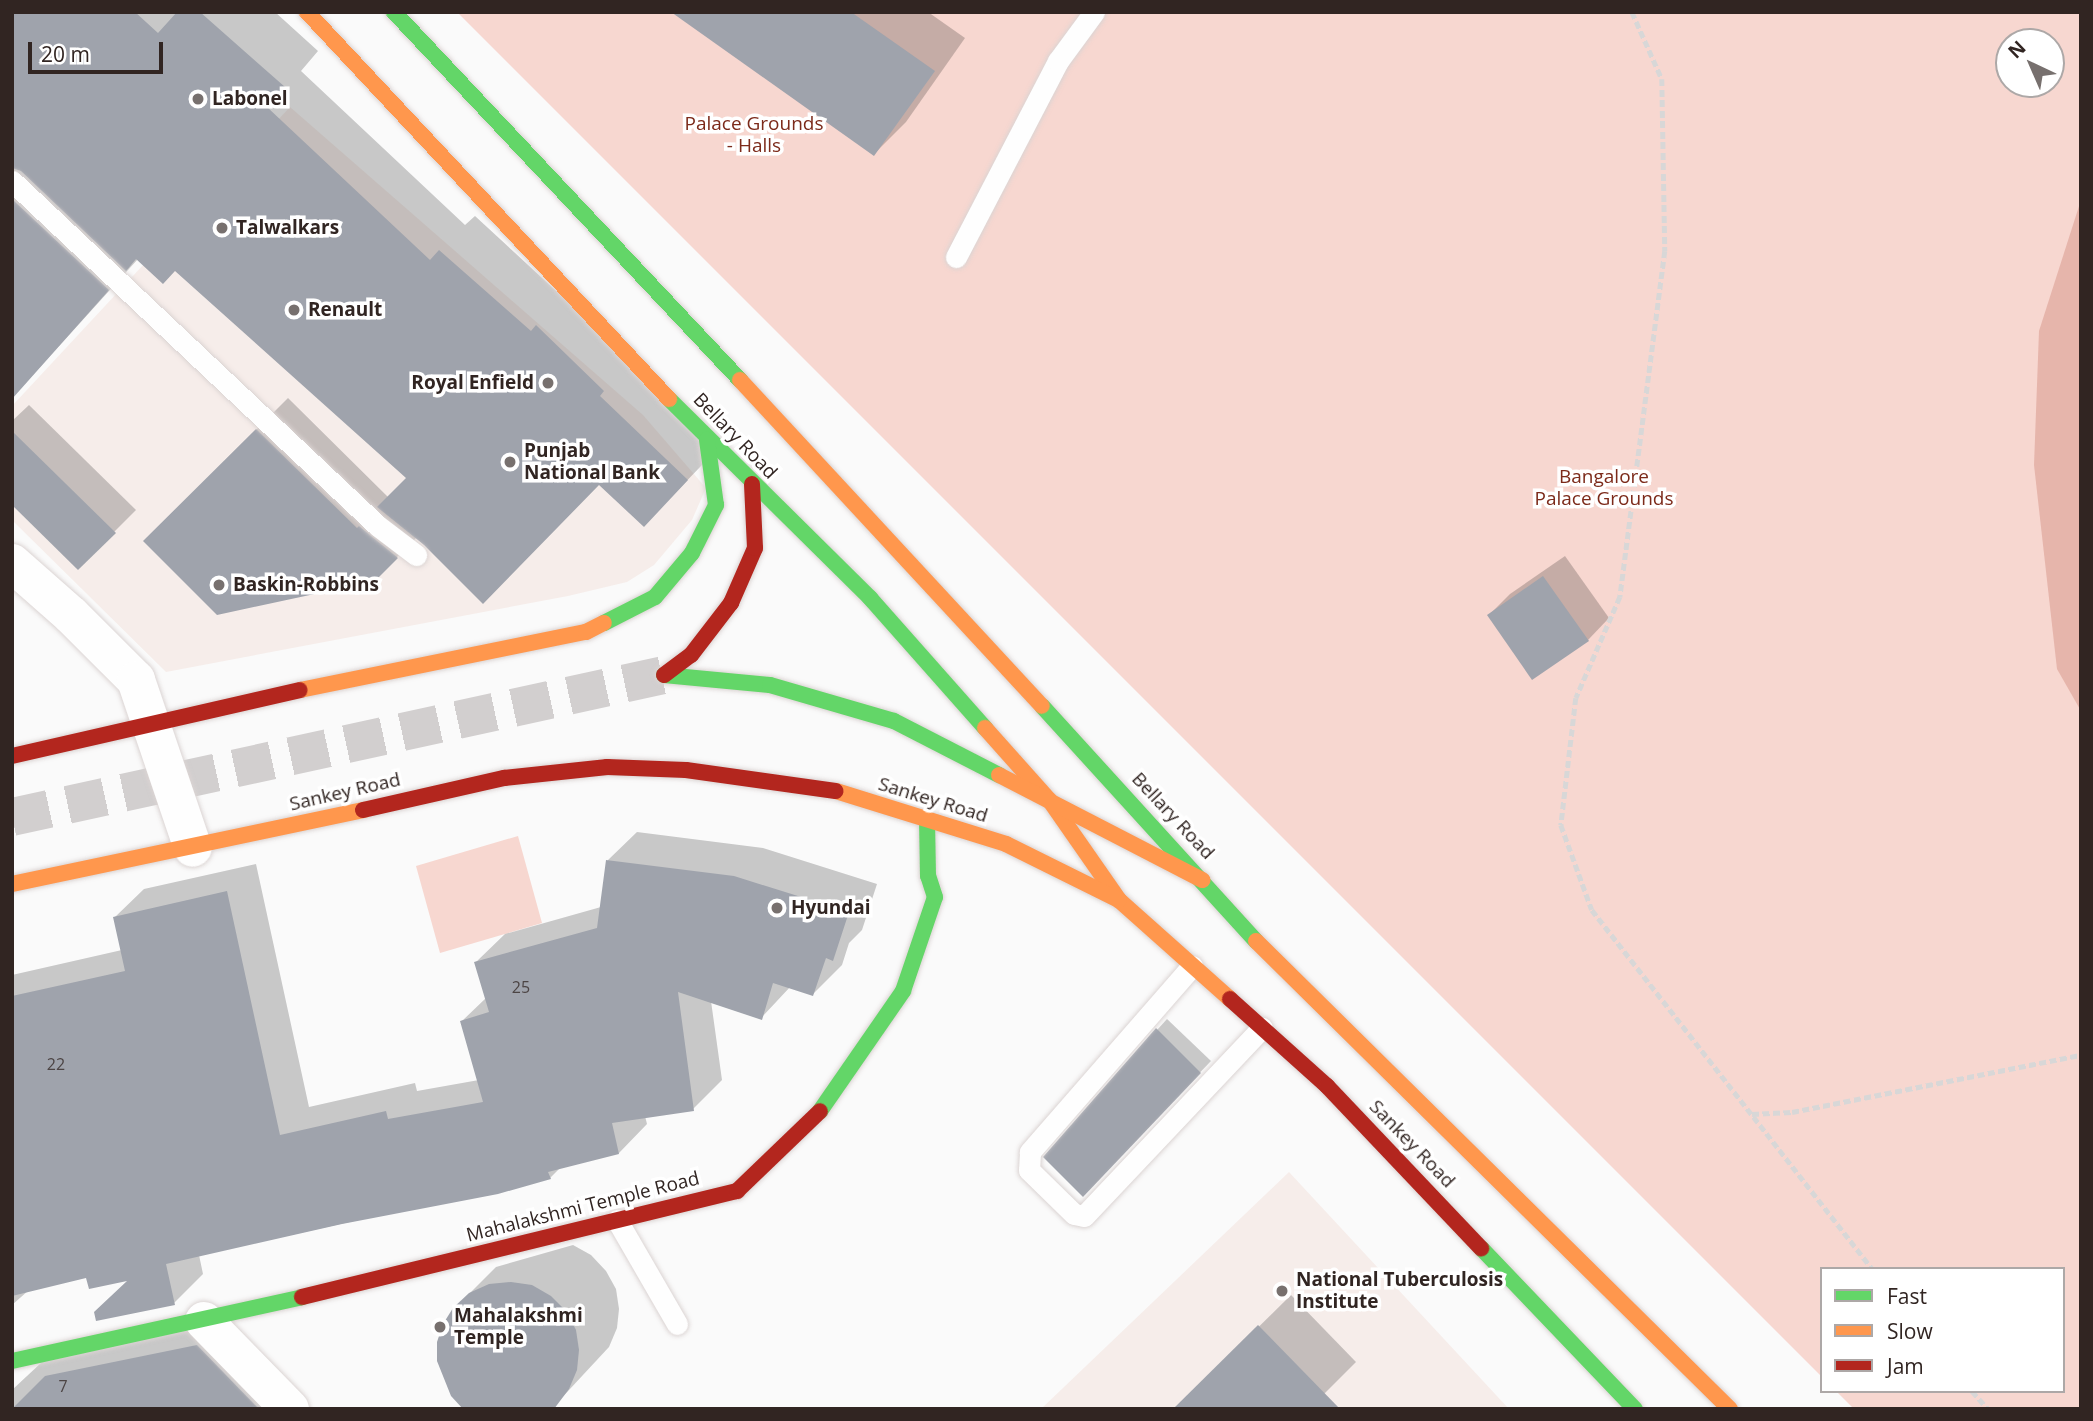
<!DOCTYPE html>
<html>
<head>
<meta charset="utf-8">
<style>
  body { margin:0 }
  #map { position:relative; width:2093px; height:1421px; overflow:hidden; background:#fafafa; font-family:"Open Sans",sans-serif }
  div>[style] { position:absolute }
  .built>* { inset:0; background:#f6edea }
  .green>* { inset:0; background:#f7d7d0 }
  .water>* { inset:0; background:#e6b5ab }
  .shadow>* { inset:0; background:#0003 }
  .building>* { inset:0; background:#9fa3ac }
  .secondary-tunnel>* { height:38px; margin-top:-19px; transform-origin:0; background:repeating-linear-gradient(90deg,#d2cfcf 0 38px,transparent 0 57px) }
  .path>* { height:4.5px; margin-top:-2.25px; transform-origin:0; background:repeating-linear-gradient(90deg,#d8d7d7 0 7px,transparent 0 10.5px) }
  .roads { filter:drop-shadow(0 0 2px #dbd4d3) drop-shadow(0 0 2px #dbd4d3) }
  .lane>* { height:21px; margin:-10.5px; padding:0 10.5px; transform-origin:10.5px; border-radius:10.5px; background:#fefefe }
  .street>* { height:38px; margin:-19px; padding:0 19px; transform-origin:19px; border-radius:19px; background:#fefefe }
  .fast>* { height:16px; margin:-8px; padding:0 8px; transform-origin:8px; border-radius:8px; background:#63d668 }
  .slow>* { height:16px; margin:-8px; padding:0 8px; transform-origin:8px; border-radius:8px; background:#ff974d }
  .jam>* { height:16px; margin:-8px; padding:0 8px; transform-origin:8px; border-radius:8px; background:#b3261e }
  .dots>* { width:19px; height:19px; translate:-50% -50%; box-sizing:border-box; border:4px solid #fff; border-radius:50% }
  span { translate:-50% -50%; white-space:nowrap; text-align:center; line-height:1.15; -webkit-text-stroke:7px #fff; paint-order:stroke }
  .number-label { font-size:16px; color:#4c4444 }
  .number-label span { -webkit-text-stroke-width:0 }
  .poi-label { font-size:19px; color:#312522; font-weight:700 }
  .left { translate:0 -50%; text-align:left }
  .right { translate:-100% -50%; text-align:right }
  .park-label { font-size:19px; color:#7c2a1a }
  .street-label { font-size:19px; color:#312522 }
  .frame { position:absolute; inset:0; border:14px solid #312522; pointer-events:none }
  .legend { position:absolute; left:1820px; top:1267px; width:245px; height:126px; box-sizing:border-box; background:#fff; border:2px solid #ada8a7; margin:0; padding:9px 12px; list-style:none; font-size:21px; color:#312522 }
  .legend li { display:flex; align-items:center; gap:14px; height:35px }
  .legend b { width:35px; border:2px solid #ada8a7 }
  .north { position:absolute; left:1995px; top:28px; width:70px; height:70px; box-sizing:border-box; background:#fff; border:2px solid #ada8a7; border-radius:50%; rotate:316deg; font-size:19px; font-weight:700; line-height:28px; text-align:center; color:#312522 }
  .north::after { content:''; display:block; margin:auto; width:24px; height:32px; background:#77706e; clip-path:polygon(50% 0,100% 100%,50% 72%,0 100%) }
  .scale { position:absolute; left:28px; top:42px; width:135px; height:32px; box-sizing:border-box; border:4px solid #312522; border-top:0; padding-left:9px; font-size:21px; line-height:24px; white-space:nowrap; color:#312522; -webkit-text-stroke:5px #fff; paint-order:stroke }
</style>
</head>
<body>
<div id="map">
  <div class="built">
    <div style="clip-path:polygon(290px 107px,643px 415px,706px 488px,692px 520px,654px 565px,627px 582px,568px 596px,166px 672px,12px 520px,12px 406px)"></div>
    <div style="clip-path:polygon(1289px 1172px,1509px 1409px,1041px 1409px)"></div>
  </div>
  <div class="green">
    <div style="clip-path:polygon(evenodd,457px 12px,2081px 12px,2081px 1409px,1854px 1409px,1836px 1391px,2063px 1391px,2063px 1269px,1822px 1269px,1822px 1377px,457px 12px,2009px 42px,2051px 42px,2051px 84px,2009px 84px,2009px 42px)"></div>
    <div style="clip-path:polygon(518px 836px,542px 923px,440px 953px,416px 866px)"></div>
  </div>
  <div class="water">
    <div style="clip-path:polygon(2081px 200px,2081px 711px,2057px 669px,2034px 465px,2039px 331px)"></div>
  </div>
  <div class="shadow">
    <div style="clip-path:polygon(12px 12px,275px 12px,318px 51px,301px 71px,465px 225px,475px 216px,722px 444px,679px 489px,600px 483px,417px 537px,374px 580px,145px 541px,288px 398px,389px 498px,408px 478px,175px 269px,138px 259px,12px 398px)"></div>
    <div style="clip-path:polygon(674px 12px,928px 12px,965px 38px,906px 122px,874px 154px)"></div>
    <div style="clip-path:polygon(29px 405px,136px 510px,78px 568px,12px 503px,12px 421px)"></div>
    <div style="clip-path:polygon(1565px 556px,1609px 618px,1588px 640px,1489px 615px,1510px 594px)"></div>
    <div style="clip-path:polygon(637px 832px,763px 848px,877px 884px,862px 930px,849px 943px,842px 965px,813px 994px,791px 986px,761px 1018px,711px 1001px,722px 1080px,693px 1109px,645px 1116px,647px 1124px,619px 1153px,561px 1167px,550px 1178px,199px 1255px,203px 1274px,174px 1303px,130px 1278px,88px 1276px,29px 1290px,12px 1305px,12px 975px,122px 950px,115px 917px,144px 889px,256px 864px,309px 1107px,415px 1083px,417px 1091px,479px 1080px,462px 1021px,486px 998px,476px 962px,505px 934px,601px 907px,608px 860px)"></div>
    <div style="clip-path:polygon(1167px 1019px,1211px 1061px,1083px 1195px,1157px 1030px)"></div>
    <div style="clip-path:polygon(573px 1245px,591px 1255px,606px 1271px,616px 1289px,619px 1309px,617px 1328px,609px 1347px,556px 1404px,454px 1309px,496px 1267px)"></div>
    <div style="clip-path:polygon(1291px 1295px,1356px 1362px,1309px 1409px,1175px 1409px)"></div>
    <div style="clip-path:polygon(220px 1323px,297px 1401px,309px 1408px,323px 1409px,12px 1409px,12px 1390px,42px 1362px)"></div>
  </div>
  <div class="building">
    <div style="clip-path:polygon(12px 12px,135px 12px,158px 33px,177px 12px,200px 12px,285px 87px,267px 107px,430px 260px,439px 250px,531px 331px,536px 325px,604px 391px,600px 396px,688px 480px,644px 527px,599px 485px,483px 604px,424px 545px,377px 507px,406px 478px,175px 271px,163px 284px,136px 259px,126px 271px,21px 171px,12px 168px)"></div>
    <div style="clip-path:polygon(671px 12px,851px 12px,935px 71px,874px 156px)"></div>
    <div style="clip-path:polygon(12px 199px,109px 290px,12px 399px)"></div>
    <div style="clip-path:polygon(256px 429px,357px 528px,359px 526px,398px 558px,375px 581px,217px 615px,143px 541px)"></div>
    <div style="clip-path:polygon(12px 431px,116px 533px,78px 570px,12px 505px)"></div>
    <div style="clip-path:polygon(1543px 576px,1589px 641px,1532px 680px,1487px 615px)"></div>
    <div style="clip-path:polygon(606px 860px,734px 876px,849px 912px,833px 961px,826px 958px,813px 996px,773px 983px,762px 1020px,678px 992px,694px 1111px,612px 1123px,619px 1154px,548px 1172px,551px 1179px,498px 1194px,342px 1224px,166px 1264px,175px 1305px,96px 1321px,94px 1312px,127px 1281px,89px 1289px,86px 1278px,12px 1296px,12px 996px,125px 971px,113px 917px,227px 891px,280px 1135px,386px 1111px,388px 1119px,483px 1102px,460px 1021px,489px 1012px,474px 962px,597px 928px)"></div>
    <div style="clip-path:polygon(1156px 1028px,1201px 1073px,1083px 1197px,1043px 1157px)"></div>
    <div style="clip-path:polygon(511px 1282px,532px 1285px,551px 1296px,566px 1311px,576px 1330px,579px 1350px,577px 1370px,569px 1389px,554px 1409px,463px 1409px,451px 1396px,437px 1361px,437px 1342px,443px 1324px,453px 1308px,469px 1293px,489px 1284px)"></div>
    <div style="clip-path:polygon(1258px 1325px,1340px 1409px,1173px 1409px)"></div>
    <div style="clip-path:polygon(197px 1345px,259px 1409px,12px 1409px,45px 1376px)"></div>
  </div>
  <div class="secondary-tunnel">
    <div style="left:12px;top:817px;width:667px;rotate:-12.29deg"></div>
  </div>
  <div class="path">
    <div style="left:1632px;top:12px;width:73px;rotate:65.9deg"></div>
    <div style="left:1662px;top:79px;width:172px;rotate:89deg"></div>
    <div style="left:1665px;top:251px;width:349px;rotate:97.4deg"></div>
    <div style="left:1620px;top:597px;width:110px;rotate:113.5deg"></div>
    <div style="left:1576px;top:698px;width:128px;rotate:96.7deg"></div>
    <div style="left:1561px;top:825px;width:90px;rotate:70deg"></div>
    <div style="left:1592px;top:910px;width:455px;rotate:52deg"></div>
    <div style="left:1752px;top:1114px;width:40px;rotate:-2.9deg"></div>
    <div style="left:1792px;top:1112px;width:295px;rotate:-11.2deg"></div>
    <div style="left:1972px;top:1391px;width:24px;rotate:48deg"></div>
  </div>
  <div class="roads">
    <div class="lane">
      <div style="left:12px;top:181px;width:503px;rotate:43.31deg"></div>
      <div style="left:378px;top:526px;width:48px;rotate:37.3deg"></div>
      <div style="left:956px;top:257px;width:221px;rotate:-62.5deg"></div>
      <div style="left:1058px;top:61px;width:61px;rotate:-53.7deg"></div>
      <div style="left:1192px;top:966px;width:247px;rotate:131.1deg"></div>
      <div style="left:1030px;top:1152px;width:18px;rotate:93deg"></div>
      <div style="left:1029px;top:1170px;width:63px;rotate:44.4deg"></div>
      <div style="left:1074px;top:1214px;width:10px;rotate:11deg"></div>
      <div style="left:1084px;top:1216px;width:259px;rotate:-46.6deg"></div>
      <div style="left:617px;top:1220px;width:120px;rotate:60deg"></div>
    </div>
    <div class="street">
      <div style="left:12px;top:563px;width:79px;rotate:41.4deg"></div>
      <div style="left:71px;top:615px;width:92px;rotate:45deg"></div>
      <div style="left:136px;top:680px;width:177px;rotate:71.3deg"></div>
      <div style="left:204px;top:1321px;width:123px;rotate:45.7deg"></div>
    </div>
    <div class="fast">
      <div style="left:394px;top:12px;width:505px;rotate:46.76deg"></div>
      <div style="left:669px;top:399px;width:283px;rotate:44.7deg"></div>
      <div style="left:870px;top:598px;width:174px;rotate:48.5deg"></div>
      <div style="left:604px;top:623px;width:57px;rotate:-27deg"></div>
      <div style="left:655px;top:597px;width:57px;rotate:-49.9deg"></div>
      <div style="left:692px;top:553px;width:54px;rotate:-63.4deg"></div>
      <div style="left:716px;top:505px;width:66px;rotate:-97.9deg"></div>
      <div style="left:664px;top:675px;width:106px;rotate:5.4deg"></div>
      <div style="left:770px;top:685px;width:129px;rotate:16.2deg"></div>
      <div style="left:894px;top:721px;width:118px;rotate:27.2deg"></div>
      <div style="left:1042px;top:706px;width:318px;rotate:47.7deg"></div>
      <div style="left:820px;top:1111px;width:146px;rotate:-55.3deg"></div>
      <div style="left:903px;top:991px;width:99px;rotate:-71.2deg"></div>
      <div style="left:935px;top:897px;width:22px;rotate:-108deg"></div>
      <div style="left:928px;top:876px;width:55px;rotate:-91deg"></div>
      <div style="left:1481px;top:1248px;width:223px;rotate:46.3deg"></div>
      <div style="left:12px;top:1361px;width:297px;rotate:-12.4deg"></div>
    </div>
    <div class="slow">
      <div style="left:307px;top:12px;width:530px;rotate:46.91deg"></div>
      <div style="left:740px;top:380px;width:444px;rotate:47.2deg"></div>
      <div style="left:300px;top:690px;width:292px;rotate:-11.5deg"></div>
      <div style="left:586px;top:632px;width:20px;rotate:-27deg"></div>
      <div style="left:985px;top:728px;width:98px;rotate:48.3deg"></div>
      <div style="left:1050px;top:801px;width:121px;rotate:55.1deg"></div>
      <div style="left:1119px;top:900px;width:149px;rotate:41.7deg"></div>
      <div style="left:999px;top:775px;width:229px;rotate:27.3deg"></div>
      <div style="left:836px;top:791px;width:178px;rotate:17.3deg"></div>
      <div style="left:1006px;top:844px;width:126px;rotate:26.4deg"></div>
      <div style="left:12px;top:884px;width:359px;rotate:-11.9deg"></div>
      <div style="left:1256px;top:941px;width:666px;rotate:44.64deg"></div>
    </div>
    <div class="jam">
      <div style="left:664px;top:675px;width:34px;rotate:-37deg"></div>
      <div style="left:691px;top:655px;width:66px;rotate:-52.4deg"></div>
      <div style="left:731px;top:603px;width:60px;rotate:-66.4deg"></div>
      <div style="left:755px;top:548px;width:64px;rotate:-92.7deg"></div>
      <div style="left:12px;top:756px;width:295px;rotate:-12.9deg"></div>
      <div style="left:363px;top:810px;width:145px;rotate:-12.8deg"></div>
      <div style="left:504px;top:778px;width:104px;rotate:-6.1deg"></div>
      <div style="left:607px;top:767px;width:79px;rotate:2.2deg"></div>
      <div style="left:686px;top:770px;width:151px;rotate:8deg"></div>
      <div style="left:1230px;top:999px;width:130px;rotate:41.9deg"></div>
      <div style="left:1327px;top:1086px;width:224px;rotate:46.5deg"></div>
      <div style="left:302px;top:1297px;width:448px;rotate:-13.7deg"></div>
      <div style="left:737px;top:1191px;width:115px;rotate:-43.9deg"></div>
    </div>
  </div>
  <div class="dots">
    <div style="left:198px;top:99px;background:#77706e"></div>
    <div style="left:222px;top:228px;background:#77706e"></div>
    <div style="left:294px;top:310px;background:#77706e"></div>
    <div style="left:548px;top:383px;background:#77706e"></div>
    <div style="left:510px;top:462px;background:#77706e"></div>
    <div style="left:219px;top:585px;background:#77706e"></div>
    <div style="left:777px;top:908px;background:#77706e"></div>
    <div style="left:1282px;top:1291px;background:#77706e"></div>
    <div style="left:440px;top:1327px;background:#77706e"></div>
  </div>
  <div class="number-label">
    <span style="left:521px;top:987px">25</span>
    <span style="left:56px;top:1064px">22</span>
    <span style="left:63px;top:1386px">7</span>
  </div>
  <div class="poi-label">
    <span class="left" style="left:212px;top:99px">Labonel</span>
    <span class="left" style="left:236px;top:228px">Talwalkars</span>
    <span class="left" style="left:308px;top:310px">Renault</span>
    <span class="right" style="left:534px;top:383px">Royal Enfield</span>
    <span class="left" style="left:524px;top:462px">Punjab<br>National Bank</span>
    <span class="left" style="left:233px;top:585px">Baskin-Robbins</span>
    <span class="left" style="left:791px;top:908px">Hyundai</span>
    <span class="left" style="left:1296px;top:1291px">National Tuberculosis<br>Institute</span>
    <span class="left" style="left:454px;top:1327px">Mahalakshmi<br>Temple</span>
  </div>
  <div class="park-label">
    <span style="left:754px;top:135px">Palace Grounds<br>- Halls</span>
    <span style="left:1604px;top:488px">Bangalore<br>Palace Grounds</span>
  </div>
  <div class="street-label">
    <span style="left:735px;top:436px;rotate:46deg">Bellary Road</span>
    <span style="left:345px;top:792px;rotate:-13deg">Sankey Road</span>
    <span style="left:933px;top:800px;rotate:17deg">Sankey Road</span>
    <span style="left:1173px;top:816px;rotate:47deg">Bellary Road</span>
    <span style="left:1412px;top:1144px;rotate:46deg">Sankey Road</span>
    <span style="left:583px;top:1207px;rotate:-14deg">Mahalakshmi Temple Road</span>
  </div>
  <div class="frame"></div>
  <ul class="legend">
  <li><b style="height:9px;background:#63d668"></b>Fast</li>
  <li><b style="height:9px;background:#ff974d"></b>Slow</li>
  <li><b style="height:9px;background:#b3261e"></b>Jam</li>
  </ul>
  <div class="north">N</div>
  <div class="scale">20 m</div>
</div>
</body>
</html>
